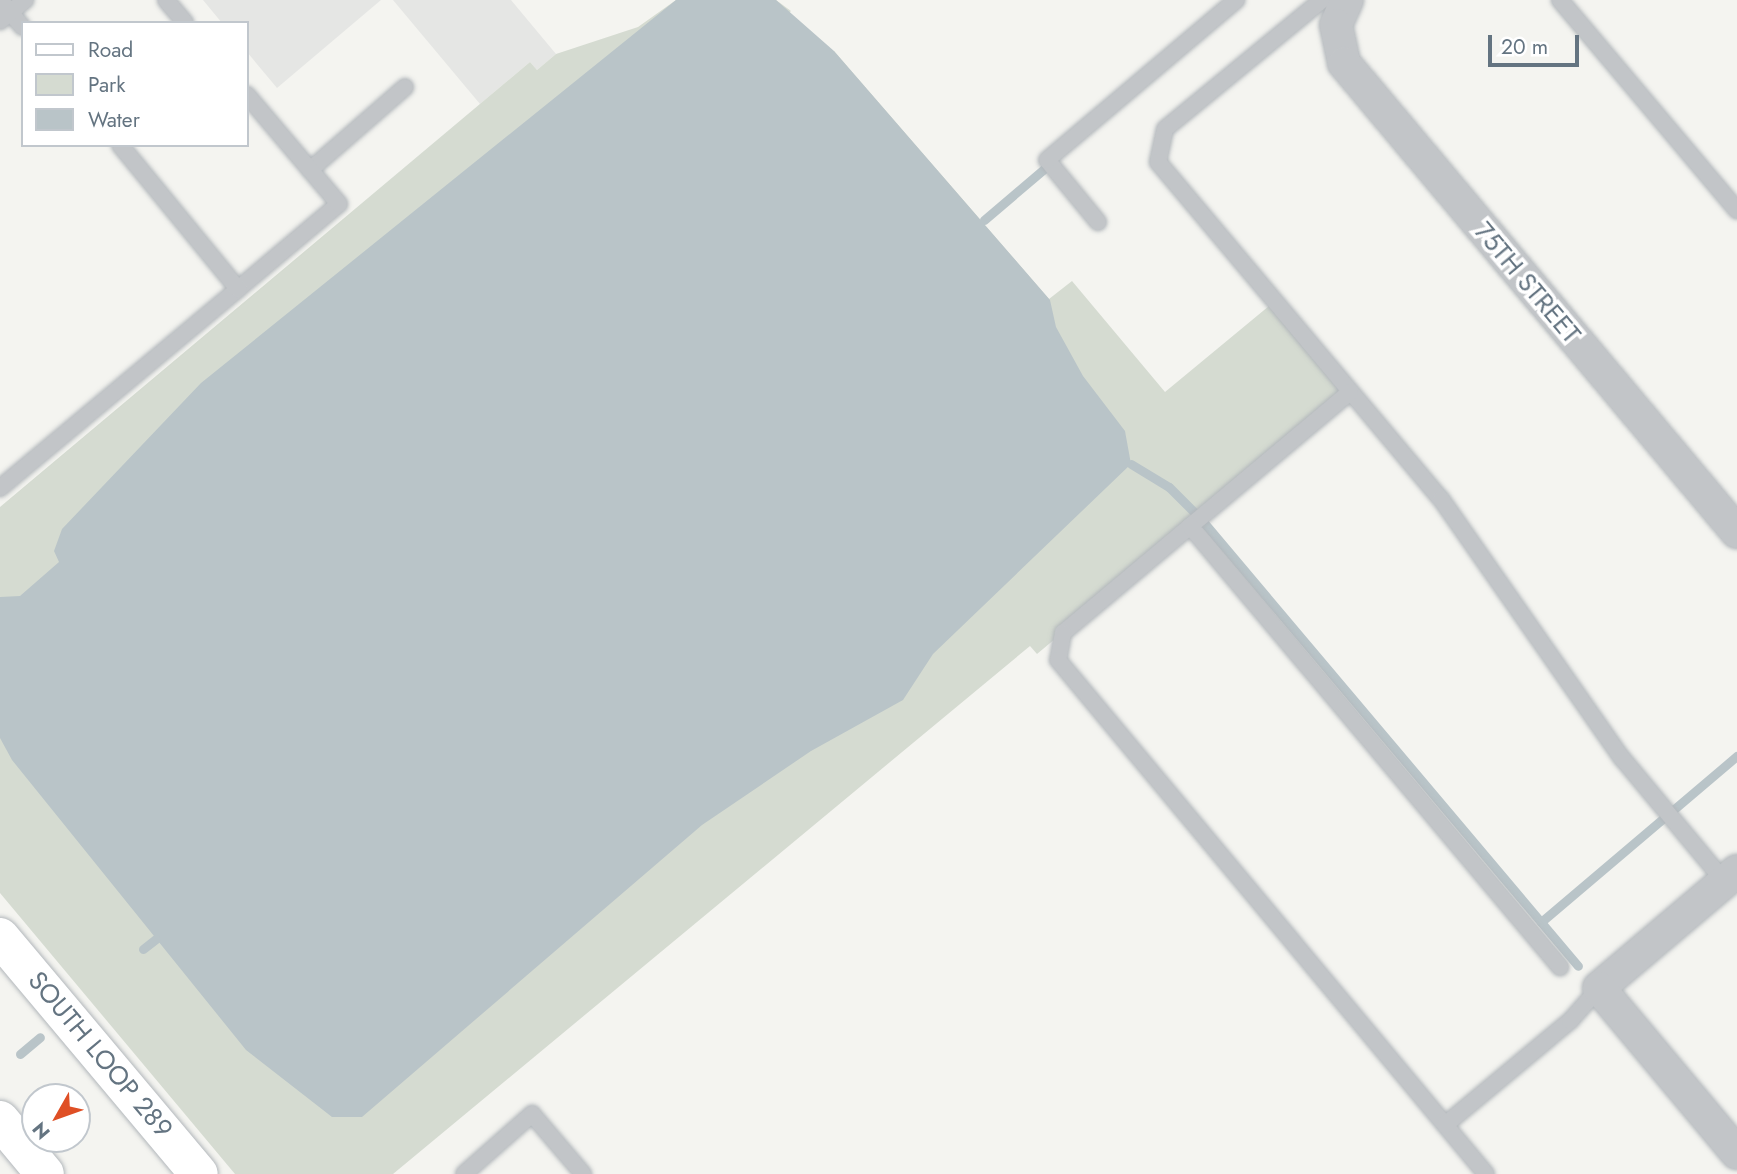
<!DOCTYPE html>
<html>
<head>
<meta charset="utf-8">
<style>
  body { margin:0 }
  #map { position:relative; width:1737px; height:1174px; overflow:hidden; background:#f4f4f0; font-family:Jost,sans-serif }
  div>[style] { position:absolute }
  .built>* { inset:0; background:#e5e6e4 }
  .green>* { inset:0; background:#d5dbd1 }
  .water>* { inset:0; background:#b9c4c8 }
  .stream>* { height:9px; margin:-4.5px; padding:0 4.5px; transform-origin:4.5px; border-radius:4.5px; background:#b9c4c8 }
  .roads { filter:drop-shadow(0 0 2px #b2b7bb) drop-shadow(0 0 2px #b2b7bb) }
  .lane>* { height:16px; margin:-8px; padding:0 8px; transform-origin:8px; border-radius:8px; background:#c2c5c8 }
  .street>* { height:32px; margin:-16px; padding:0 16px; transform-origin:16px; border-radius:16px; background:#c2c5c8 }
  .secondary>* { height:38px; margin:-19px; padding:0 19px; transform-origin:19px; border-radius:19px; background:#fff }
  .highway>* { height:38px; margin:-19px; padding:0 19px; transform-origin:19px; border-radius:19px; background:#fff }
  span { translate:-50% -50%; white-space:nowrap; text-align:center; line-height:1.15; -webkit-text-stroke:7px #fff; paint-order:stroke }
  .street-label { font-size:26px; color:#647481 }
  .legend { position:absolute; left:21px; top:21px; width:228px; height:126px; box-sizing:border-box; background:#fff; border:2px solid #c1c7cd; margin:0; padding:9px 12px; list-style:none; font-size:21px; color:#647481 }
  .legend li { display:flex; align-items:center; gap:14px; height:35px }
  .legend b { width:35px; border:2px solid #c1c7cd }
  .north { position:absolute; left:21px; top:1083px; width:70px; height:70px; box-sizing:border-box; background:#fff; border:2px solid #c1c7cd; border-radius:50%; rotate:230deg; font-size:19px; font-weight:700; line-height:28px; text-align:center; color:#647481 }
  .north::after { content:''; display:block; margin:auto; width:24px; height:32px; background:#df4f25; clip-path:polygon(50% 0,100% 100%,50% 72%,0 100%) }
  .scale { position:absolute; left:1488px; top:35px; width:91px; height:32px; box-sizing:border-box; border:4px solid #647481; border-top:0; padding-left:9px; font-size:21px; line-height:24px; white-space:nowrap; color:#647481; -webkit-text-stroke:5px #fff; paint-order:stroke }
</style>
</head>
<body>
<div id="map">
  <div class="built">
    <div style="clip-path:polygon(203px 0,381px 0,277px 88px,247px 52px,247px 23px,222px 23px)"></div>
    <div style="clip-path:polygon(393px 0,511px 0,556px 54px,537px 70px,530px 62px,480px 104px)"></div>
  </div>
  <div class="green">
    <div style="clip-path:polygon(676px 0,776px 0,791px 11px,769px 31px,806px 75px,834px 51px,1049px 299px,1072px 281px,1165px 392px,1269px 306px,1338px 389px,1338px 402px,1037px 654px,1030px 646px,393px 1174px,235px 1174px,0 893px,0 507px,530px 62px,537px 70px,556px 54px,638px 27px)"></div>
  </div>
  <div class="water">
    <div style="clip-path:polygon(676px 0,776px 0,834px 51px,1050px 300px,1056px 327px,1083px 376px,1125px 431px,1131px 464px,933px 654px,903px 700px,811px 751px,702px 825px,362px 1117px,332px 1117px,246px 1050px,12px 760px,0 738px,0 597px,20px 596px,59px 562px,54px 551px,62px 529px,201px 383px)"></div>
  </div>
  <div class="stream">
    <div style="left:984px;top:220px;width:88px;rotate:-40.4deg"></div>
    <div style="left:1131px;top:464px;width:44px;rotate:31.2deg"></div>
    <div style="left:1169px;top:487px;width:44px;rotate:45deg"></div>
    <div style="left:1200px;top:518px;width:586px;rotate:49.84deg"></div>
    <div style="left:1541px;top:922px;width:257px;rotate:-40.3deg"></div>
    <div style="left:143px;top:949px;width:16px;rotate:-38deg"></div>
    <div style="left:20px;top:1054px;width:26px;rotate:-40deg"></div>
  </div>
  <div class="roads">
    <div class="lane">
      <div style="left:0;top:0;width:35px;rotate:50deg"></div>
      <div style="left:166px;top:0;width:30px;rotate:50deg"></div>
      <div style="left:1322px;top:0;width:203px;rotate:140.6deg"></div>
      <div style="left:1165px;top:129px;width:34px;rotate:102deg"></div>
      <div style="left:1158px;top:162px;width:440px;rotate:50deg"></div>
      <div style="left:1441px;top:499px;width:316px;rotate:55.1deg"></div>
      <div style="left:1622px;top:758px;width:161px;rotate:50.3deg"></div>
      <div style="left:1560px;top:0;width:275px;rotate:49.9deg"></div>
      <div style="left:0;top:21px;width:33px;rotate:-40deg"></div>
      <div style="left:310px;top:170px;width:126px;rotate:-41.1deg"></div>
      <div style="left:1098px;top:222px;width:80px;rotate:-129.4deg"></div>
      <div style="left:1047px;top:160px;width:248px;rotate:-40.2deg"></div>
      <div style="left:238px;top:289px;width:132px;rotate:-40.1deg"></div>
      <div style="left:339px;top:204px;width:143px;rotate:-130.2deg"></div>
      <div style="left:1350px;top:392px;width:375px;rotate:140deg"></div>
      <div style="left:1063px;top:633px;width:27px;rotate:100deg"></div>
      <div style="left:1058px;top:660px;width:669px;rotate:50.22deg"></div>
      <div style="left:0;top:488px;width:310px;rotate:-39.9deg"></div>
      <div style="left:238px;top:289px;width:186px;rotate:-129.3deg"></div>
      <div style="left:1190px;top:526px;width:576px;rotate:50deg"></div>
      <div style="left:1445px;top:1125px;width:163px;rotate:-39.8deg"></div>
      <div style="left:1570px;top:1021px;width:44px;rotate:-48.7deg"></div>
      <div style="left:464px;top:1174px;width:91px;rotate:-41.4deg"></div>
      <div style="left:532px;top:1114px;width:79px;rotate:49.6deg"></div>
    </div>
    <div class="street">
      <div style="left:1347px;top:0;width:27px;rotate:114deg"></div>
      <div style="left:1336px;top:25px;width:39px;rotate:78deg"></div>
      <div style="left:1344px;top:63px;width:612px;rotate:50.04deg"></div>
      <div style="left:1737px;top:871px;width:181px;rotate:139.7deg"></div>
      <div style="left:1599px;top:988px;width:215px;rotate:50.1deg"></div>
    </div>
    <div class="secondary">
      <div style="left:0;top:937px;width:309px;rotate:50deg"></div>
    </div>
    <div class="highway">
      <div style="left:0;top:1120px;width:70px;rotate:50.2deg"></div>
    </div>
  </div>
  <div class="street-label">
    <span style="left:1527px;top:283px;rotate:50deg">75TH STREET</span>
    <span style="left:100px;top:1055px;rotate:50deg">SOUTH LOOP 289</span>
  </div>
  <ul class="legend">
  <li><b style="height:9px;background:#fff"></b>Road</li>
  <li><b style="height:19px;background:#d5dbd1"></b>Park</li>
  <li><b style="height:19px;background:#b9c4c8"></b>Water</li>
  </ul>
  <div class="north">N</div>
  <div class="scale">20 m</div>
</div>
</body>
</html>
